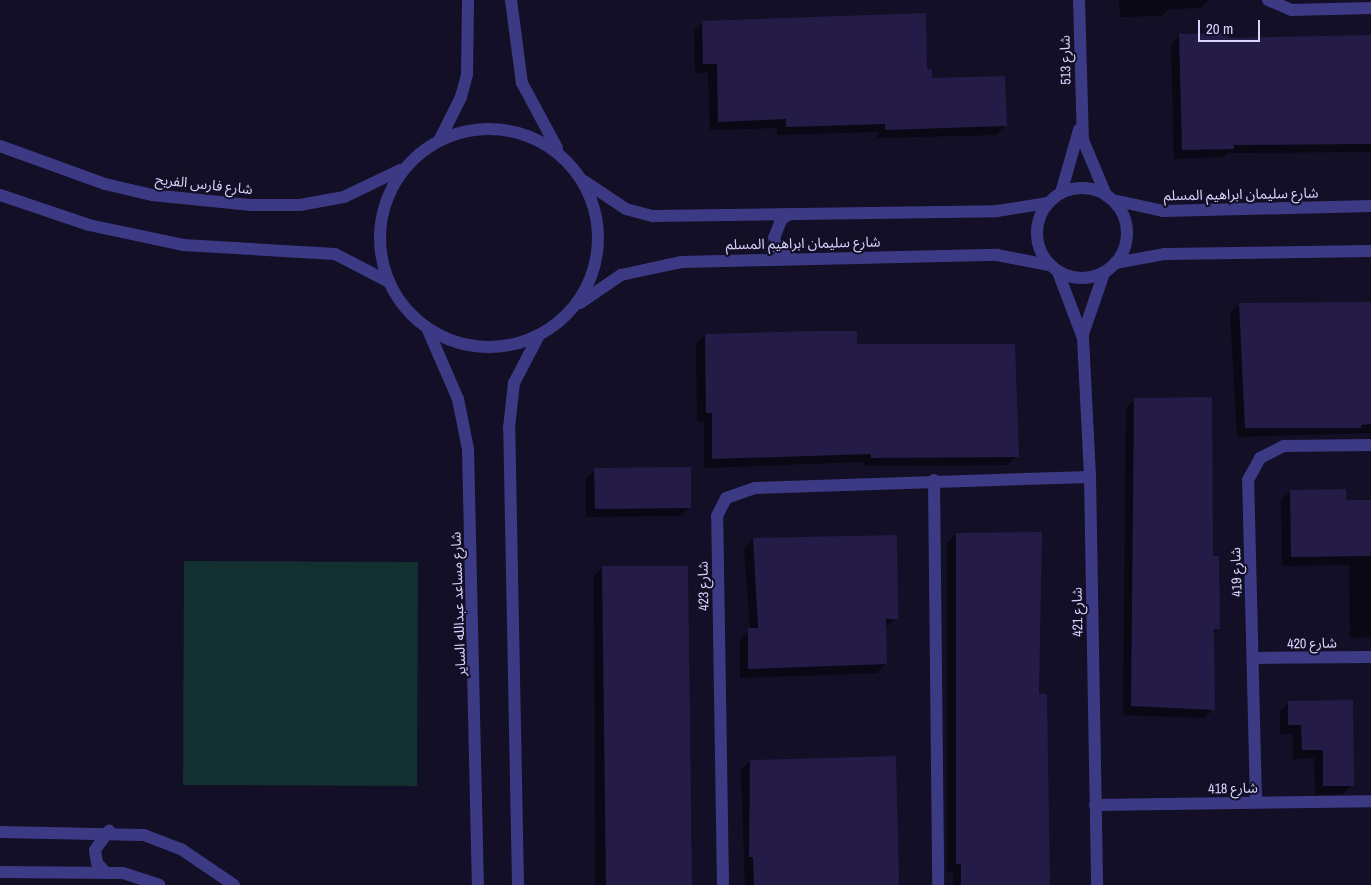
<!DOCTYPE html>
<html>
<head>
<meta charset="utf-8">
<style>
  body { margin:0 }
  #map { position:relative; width:1371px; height:885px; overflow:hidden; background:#130f26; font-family:"Archivo Narrow","Noto Sans Arabic",sans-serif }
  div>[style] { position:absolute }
  .green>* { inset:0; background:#12302f }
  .shadow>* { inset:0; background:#0007 }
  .building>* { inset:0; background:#241b47 }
  .minor>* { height:12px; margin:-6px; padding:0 6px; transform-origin:6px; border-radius:6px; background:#3d3a85 }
  .minor>.ring { margin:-6px; padding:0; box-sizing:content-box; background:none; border:12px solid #3d3a85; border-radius:50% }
  span { translate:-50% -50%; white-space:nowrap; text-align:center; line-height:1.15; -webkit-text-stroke:4px #130f26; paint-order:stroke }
  .street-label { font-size:14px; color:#d9d4ff }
  .scale { position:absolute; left:1198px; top:20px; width:62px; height:22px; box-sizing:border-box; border:2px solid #d9d4ff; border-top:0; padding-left:6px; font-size:15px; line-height:18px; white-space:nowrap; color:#d9d4ff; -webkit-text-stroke:4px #130f26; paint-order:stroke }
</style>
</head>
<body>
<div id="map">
  <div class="green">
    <div style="clip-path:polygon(184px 561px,418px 562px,417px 786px,183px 785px)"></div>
  </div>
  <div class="shadow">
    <div style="clip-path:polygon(1119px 0,1209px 0,1201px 8px,1169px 9px,1161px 16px,1120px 17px)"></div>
    <div style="clip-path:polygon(703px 22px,926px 70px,931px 80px,1005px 126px,996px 135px,877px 138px,877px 132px,777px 135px,777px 128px,710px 130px,708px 72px,695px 73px,694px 31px)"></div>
    <div style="clip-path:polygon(1371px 35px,1371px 152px,1228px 153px,1224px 157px,1174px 159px,1171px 44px,1180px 36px,1227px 39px)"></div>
    <div style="clip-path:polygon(1371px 303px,1371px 433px,1237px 437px,1230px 313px,1239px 304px)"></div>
    <div style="clip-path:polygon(705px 335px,856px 345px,1017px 456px,1008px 465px,863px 466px,863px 462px,704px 468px,704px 421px,697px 421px,696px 344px)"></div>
    <div style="clip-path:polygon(1135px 399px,1212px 558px,1218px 628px,1213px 634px,1213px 709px,1205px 718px,1123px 715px,1126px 408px)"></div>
    <div style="clip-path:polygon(595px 470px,690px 507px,681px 516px,586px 517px,586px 479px)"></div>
    <div style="clip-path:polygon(1290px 491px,1345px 501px,1371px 501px,1371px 637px,1350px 638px,1349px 565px,1282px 566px,1281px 500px)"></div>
    <div style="clip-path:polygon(956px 534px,1049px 885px,953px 885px,953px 872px,947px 872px,947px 543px)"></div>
    <div style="clip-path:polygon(753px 539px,896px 618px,885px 627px,886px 664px,877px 673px,740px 678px,740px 639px,750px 630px,744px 548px)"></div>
    <div style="clip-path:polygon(603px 567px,686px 568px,692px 885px,595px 885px,594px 576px)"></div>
    <div style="clip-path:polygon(1289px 702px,1352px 785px,1343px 794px,1315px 795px,1314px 758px,1293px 759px,1293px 734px,1280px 734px,1280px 711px)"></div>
    <div style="clip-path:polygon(750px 761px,898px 885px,745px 885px,741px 770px)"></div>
  </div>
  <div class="building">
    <div style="clip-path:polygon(926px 13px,927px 69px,932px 69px,932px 78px,1005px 76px,1007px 126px,885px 130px,885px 124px,786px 127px,786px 119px,718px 122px,717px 64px,703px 64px,702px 21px)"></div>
    <div style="clip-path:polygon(1228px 33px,1228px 38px,1371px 35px,1371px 144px,1234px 145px,1234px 149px,1182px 150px,1179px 34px)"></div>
    <div style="clip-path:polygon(1371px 302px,1371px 424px,1361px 425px,1361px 428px,1245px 428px,1239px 303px)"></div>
    <div style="clip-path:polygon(816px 331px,857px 331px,857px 344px,1015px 344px,1019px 457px,871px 458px,871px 454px,712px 459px,712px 413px,706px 413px,705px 334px)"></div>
    <div style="clip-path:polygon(1212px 397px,1213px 556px,1219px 556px,1220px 629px,1214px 629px,1215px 710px,1131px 706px,1134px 398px)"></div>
    <div style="clip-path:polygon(691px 467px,691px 508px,595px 509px,594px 468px)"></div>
    <div style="clip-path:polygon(1346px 489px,1346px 500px,1371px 500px,1371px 556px,1291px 557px,1290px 490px)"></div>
    <div style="clip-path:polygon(1042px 532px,1039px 694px,1047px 694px,1050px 885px,961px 885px,961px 864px,956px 864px,956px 533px)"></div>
    <div style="clip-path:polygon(897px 535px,898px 619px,886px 619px,887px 664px,748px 669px,748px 628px,758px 628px,753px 538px)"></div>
    <div style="clip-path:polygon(602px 566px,688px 566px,692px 885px,606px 885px)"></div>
    <div style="clip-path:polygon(1353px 700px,1354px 786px,1323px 786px,1323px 750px,1302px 750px,1301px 725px,1288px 725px,1288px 701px)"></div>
    <div style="clip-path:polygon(896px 756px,899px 885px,754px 885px,753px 857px,749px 857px,750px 760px)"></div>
  </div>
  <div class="minor">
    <div style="left:511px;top:0;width:84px;rotate:82.5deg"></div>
    <div style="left:522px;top:83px;width:74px;rotate:61.7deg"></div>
    <div style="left:1079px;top:0;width:140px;rotate:88.4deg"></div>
    <div style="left:1083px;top:140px;width:60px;rotate:67.3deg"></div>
    <div style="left:1268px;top:0;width:25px;rotate:23deg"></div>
    <div style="left:1291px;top:10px;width:80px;rotate:-1.4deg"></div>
    <div class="ring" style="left:380px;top:129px;width:206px;height:206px"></div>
    <div style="left:440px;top:139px;width:47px;rotate:-63.4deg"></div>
    <div style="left:461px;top:97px;width:24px;rotate:-75deg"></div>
    <div style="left:467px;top:74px;width:74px;rotate:-89.2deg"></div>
    <div style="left:0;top:146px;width:112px;rotate:19.9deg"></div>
    <div style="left:105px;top:184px;width:48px;rotate:13.2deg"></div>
    <div style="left:152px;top:195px;width:100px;rotate:5.8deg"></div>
    <div style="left:251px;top:205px;width:49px"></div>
    <div style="left:300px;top:205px;width:45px;rotate:-10.3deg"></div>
    <div style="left:344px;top:197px;width:62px;rotate:-25.7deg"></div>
    <div style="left:584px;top:181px;width:50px;rotate:33.7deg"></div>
    <div style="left:626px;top:209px;width:28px;rotate:15deg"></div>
    <div style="left:653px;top:216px;width:344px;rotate:-0.8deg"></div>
    <div style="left:997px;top:211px;width:52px;rotate:-8.9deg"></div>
    <div class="ring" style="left:1037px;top:188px;width:78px;height:78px"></div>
    <div style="left:1061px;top:193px;width:66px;rotate:-74.1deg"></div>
    <div style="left:0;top:195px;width:94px;rotate:18.6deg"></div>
    <div style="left:89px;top:225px;width:96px;rotate:12deg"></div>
    <div style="left:183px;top:245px;width:152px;rotate:3.4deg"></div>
    <div style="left:335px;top:254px;width:59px;rotate:27.4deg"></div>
    <div style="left:1113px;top:200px;width:51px;rotate:12.4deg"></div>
    <div style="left:1163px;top:211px;width:208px;rotate:-1.4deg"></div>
    <div style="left:789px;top:214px;width:10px;rotate:143deg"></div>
    <div style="left:781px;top:220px;width:19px;rotate:111deg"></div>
    <div style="left:774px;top:238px;width:9px;rotate:77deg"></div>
    <div style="left:776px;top:247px;width:19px;rotate:35deg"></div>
    <div style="left:1115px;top:263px;width:51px;rotate:-10.2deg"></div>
    <div style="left:1165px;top:254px;width:206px;rotate:-0.8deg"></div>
    <div style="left:1058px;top:272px;width:71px;rotate:69.3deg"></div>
    <div style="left:1083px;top:338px;width:139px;rotate:87.1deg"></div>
    <div style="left:1090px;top:477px;width:408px;rotate:89deg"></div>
    <div style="left:580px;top:303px;width:50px;rotate:-34.3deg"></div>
    <div style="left:621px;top:275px;width:61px;rotate:-12.2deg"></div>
    <div style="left:681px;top:262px;width:316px;rotate:-1.3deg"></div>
    <div style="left:997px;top:255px;width:53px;rotate:10.9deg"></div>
    <div style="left:428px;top:330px;width:75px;rotate:66.5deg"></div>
    <div style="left:458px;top:399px;width:51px;rotate:78.7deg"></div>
    <div style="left:468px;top:449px;width:436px;rotate:88.7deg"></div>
    <div style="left:1083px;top:334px;width:65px;rotate:-71deg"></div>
    <div style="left:934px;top:480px;width:405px;rotate:89.4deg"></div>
    <div style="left:1254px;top:658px;width:117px;rotate:-0.5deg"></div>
    <div style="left:1256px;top:802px;width:322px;rotate:-91.4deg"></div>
    <div style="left:1248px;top:480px;width:25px;rotate:-61deg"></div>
    <div style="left:1260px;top:458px;width:27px;rotate:-27deg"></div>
    <div style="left:1284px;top:446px;width:87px;rotate:-0.7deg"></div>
    <div style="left:1095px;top:805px;width:276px;rotate:-0.8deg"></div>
    <div style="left:0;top:832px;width:144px;rotate:1.2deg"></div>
    <div style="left:144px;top:835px;width:40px;rotate:21deg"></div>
    <div style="left:181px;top:849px;width:64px;rotate:34.2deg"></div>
    <div style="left:0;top:872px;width:123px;rotate:0.5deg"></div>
    <div style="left:123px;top:873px;width:38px;rotate:18deg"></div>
    <div style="left:106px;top:873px;width:13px;rotate:-132deg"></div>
    <div style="left:97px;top:863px;width:13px;rotate:-99deg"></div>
    <div style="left:95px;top:850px;width:24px;rotate:-54deg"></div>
    <div style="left:518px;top:885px;width:457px;rotate:-91.1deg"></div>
    <div style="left:509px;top:428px;width:45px;rotate:-83.7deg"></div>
    <div style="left:514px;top:383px;width:52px;rotate:-62.4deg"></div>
    <div style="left:723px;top:885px;width:369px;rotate:-90.9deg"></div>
    <div style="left:717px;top:516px;width:20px;rotate:-63deg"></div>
    <div style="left:726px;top:498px;width:31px;rotate:-19deg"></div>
    <div style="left:755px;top:488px;width:335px;rotate:-1.9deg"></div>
  </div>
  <div class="street-label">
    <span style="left:1065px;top:60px;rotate:-91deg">شارع 513</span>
    <span style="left:204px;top:184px;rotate:6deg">شارع فارس الفريح</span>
    <span style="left:1241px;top:194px;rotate:-1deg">شارع سليمان ابراهيم المسلم</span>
    <span style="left:803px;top:243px;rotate:-1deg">شارع سليمان ابراهيم المسلم</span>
    <span style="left:1236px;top:572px;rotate:-92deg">شارع 419</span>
    <span style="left:703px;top:586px;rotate:-91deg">شارع 423</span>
    <span style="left:458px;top:604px;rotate:-92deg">شارع مساعد عبدالله الساير</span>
    <span style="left:1077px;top:612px;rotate:-91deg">شارع 421</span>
    <span style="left:1312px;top:643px;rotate:-1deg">شارع 420</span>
    <span style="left:1233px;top:788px;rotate:-1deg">شارع 418</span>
  </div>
  <div class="scale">20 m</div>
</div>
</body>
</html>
